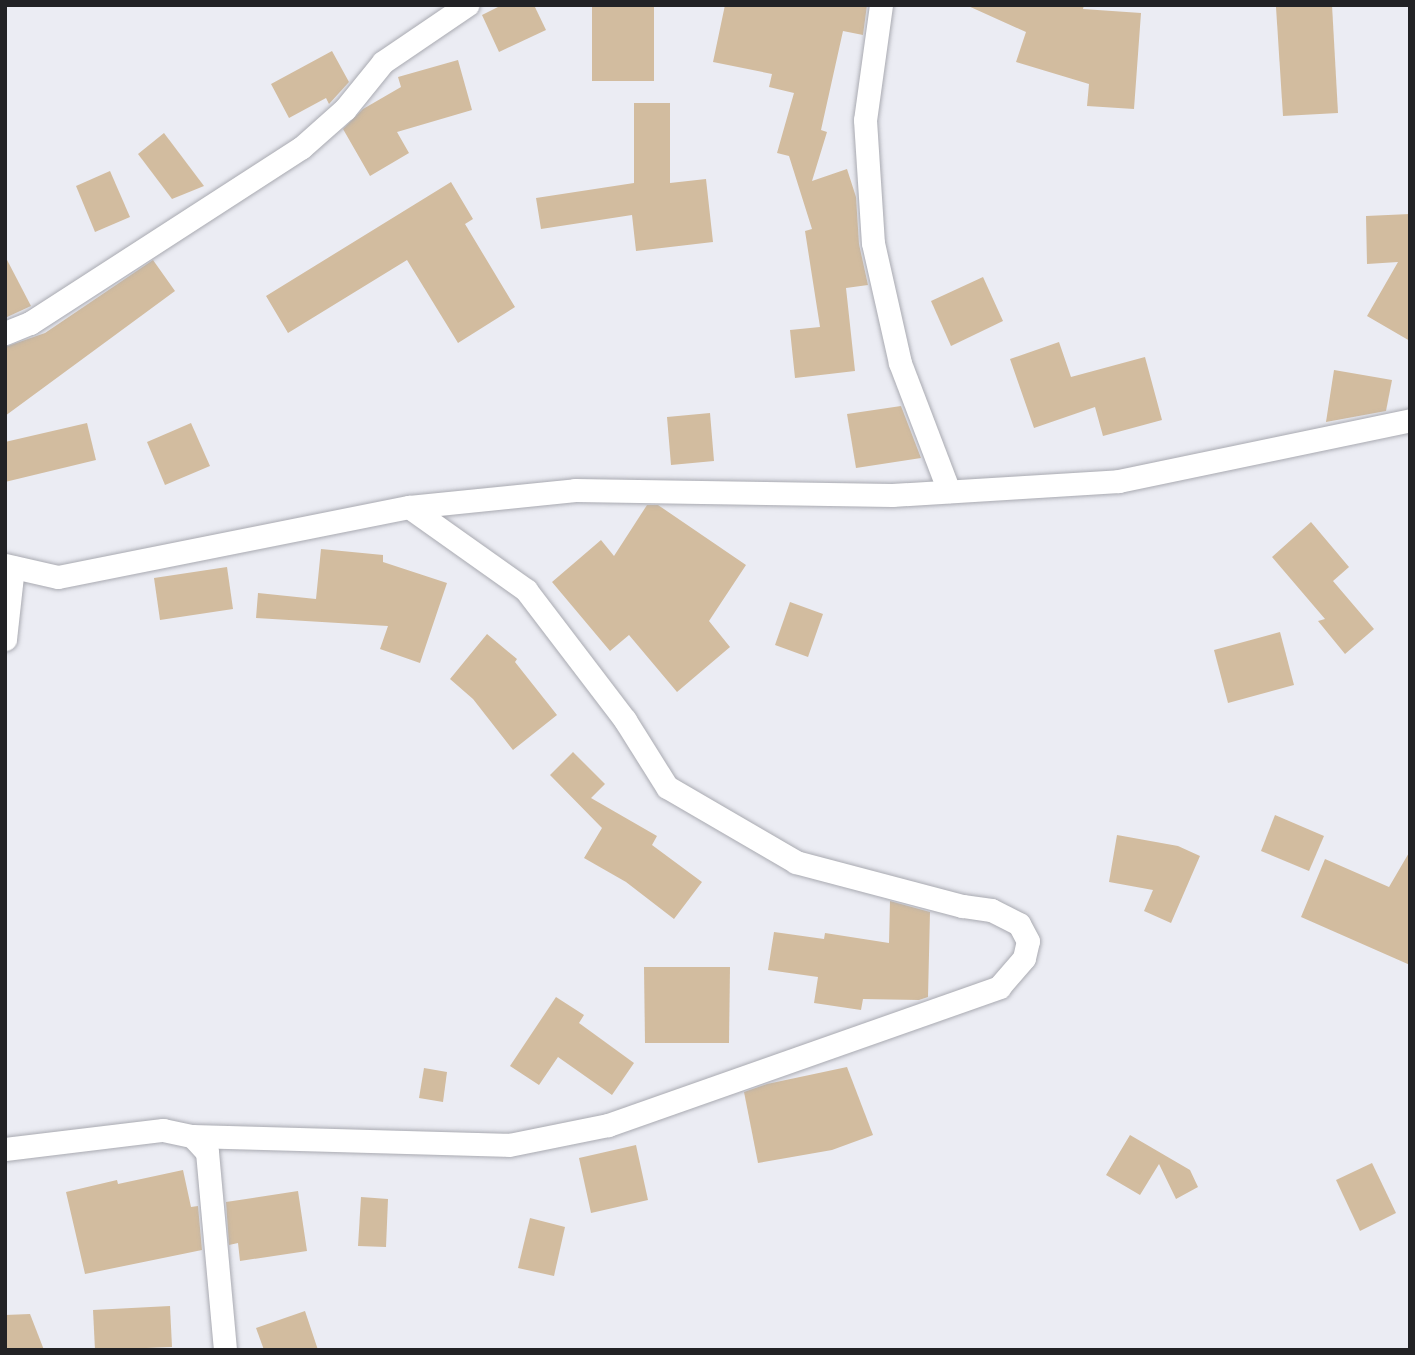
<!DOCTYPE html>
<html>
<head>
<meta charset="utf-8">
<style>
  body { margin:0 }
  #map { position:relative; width:1415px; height:1355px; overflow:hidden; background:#ebecf3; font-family:"Alegreya Sans",sans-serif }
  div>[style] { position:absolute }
  .building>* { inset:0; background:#d2bc9f }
  .roads { filter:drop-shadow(0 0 2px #a9aab1) drop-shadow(0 0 2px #a9aab1) }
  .street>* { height:23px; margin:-11.5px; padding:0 11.5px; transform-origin:11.5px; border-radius:11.5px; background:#fff }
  span { translate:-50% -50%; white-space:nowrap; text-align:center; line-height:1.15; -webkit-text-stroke:5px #ebecf3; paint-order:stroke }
  .frame { position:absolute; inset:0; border:7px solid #222225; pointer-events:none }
</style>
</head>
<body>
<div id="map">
  <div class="building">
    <div style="clip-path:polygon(502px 5px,534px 5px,546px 30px,499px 52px,482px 15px)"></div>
    <div style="clip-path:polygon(592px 5px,654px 5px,654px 81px,592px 81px)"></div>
    <div style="clip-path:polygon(725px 5px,867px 5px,863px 35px,843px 31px,821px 130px,827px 132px,812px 181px,847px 169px,856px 197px,859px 244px,868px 285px,846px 288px,855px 371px,795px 378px,790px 330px,820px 327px,805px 231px,812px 229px,789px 156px,777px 153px,794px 93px,769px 87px,772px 74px,713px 62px)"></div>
    <div style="clip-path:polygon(966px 5px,1084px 5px,1083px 9px,1141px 13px,1134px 109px,1087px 106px,1089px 84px,1016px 62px,1026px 32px)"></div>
    <div style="clip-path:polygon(1300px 5px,1332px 5px,1338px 113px,1283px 116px,1276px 7px)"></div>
    <div style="clip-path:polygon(332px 51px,349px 82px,329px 104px,326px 98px,289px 118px,271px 84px)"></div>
    <div style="clip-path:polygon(458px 60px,472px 110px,397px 132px,409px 153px,370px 176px,343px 129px,363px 109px,401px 87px,398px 77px)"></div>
    <div style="clip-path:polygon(634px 103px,670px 103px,670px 183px,706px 179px,713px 242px,636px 251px,632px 215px,541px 229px,536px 198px,634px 183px)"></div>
    <div style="clip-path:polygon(164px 133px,204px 186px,172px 199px,138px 154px)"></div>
    <div style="clip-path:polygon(110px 171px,130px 217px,95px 232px,76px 186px)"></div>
    <div style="clip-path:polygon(451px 182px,473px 219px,465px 224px,515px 307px,458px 343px,407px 260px,288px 333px,266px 296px)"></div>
    <div style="clip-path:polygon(1410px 214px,1410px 341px,1367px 316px,1398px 262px,1367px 264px,1366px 216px)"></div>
    <div style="clip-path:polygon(5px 256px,31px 306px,5px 318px)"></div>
    <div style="clip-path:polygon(153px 260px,175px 291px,5px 416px,5px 347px,45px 333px)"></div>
    <div style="clip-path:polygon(983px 277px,1003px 321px,951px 346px,931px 301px)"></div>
    <div style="clip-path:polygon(1059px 342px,1071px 377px,1145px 357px,1162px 420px,1103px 436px,1095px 407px,1034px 428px,1010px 359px)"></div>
    <div style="clip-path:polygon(1334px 370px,1392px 380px,1386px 411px,1326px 422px)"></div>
    <div style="clip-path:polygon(901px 406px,921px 458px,856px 468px,847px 414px)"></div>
    <div style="clip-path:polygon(710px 413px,714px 461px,671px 465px,667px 417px)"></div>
    <div style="clip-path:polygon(87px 423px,96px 460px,5px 482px,5px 442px)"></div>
    <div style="clip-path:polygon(191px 423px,210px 466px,165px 485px,147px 442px)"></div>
    <div style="clip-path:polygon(647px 505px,658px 505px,746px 565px,709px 621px,730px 647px,677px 692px,629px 635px,610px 651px,552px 582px,601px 540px,614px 556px)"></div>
    <div style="clip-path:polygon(1311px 522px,1349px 567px,1333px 581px,1374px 629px,1345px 654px,1318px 621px,1325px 619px,1272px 557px)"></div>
    <div style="clip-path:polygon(321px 549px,383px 555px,383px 562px,447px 583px,420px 663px,380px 649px,388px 626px,256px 618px,258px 593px,316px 599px)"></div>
    <div style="clip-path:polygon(227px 567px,233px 609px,160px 620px,154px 578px)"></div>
    <div style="clip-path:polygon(790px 602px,823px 614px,808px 657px,775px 645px)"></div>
    <div style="clip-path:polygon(1280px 632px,1294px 685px,1228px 703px,1214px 650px)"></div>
    <div style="clip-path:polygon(487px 634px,517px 659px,515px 662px,557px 715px,513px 750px,473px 699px,450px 679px)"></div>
    <div style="clip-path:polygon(573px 752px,605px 784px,591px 798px,657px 836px,652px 845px,702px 882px,674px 919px,626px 882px,584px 858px,602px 828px,550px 775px)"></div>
    <div style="clip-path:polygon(1275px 815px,1324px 836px,1309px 871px,1261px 851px)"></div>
    <div style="clip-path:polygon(1117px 835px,1178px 846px,1200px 856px,1171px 923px,1144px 911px,1153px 890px,1109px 882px)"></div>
    <div style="clip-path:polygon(1410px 851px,1410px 965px,1301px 917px,1325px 859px,1389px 887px)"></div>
    <div style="clip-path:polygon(890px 901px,930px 912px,928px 997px,919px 1000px,863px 999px,861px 1010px,814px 1003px,818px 977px,768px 970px,774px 932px,824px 939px,825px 933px,889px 943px)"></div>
    <div style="clip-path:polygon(644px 967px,730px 967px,729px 1043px,645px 1043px)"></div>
    <div style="clip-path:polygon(556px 997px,584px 1015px,579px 1023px,634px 1063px,612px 1095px,558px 1057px,539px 1085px,510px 1066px)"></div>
    <div style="clip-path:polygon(847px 1067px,873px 1135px,832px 1150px,758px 1163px,744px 1092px,767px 1084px)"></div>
    <div style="clip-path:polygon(424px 1068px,447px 1072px,443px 1102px,419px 1098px)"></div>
    <div style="clip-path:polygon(1130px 1135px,1190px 1170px,1198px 1187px,1176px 1199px,1159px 1164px,1140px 1195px,1106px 1175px)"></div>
    <div style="clip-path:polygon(636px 1145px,648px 1200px,591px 1213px,579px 1158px)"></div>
    <div style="clip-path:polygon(1372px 1163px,1396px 1213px,1360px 1231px,1336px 1180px)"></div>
    <div style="clip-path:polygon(183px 1170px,191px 1207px,198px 1206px,202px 1250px,85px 1274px,66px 1192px,117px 1180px,118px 1184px)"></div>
    <div style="clip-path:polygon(298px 1191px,307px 1251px,240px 1261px,238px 1243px,229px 1245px,226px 1202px)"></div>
    <div style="clip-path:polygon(361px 1197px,388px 1199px,386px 1247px,358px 1246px)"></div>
    <div style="clip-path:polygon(530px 1218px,565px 1227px,554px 1276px,518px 1268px)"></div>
    <div style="clip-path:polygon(170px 1306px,172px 1347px,95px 1350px,93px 1310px)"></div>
    <div style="clip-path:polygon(305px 1311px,318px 1350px,264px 1350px,256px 1328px)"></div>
    <div style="clip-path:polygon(30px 1314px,44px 1350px,5px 1350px,5px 1315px)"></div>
  </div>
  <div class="roads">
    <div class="street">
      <div style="left:881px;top:5px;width:116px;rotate:97.9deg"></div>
      <div style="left:865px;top:120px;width:123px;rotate:86.3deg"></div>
      <div style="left:873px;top:243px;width:123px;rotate:77.3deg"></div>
      <div style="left:900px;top:363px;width:137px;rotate:69.1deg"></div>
      <div style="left:5px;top:333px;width:27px;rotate:-22deg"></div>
      <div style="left:30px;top:323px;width:323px;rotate:-32.9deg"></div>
      <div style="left:301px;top:148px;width:59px;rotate:-41.6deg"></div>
      <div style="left:345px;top:109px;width:60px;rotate:-51deg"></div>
      <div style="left:383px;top:62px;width:102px;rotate:-34.2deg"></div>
      <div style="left:5px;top:565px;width:54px;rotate:12.8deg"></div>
      <div style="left:58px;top:577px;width:358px;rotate:-11.3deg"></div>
      <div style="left:409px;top:507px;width:167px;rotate:-5.8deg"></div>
      <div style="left:575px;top:490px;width:317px;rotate:0.9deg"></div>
      <div style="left:892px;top:495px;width:227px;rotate:-3.5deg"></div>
      <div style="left:1119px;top:481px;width:297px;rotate:-11.8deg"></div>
      <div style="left:5px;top:639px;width:72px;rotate:-83.7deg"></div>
      <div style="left:192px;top:1136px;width:317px;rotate:1.6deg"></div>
      <div style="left:509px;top:1145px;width:101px;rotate:-11.4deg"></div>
      <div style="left:608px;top:1125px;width:415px;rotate:-19.4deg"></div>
      <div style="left:999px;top:987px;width:38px;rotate:-49deg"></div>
      <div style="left:1024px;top:958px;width:17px;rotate:-77deg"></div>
      <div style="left:1028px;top:941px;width:19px;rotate:-118deg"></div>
      <div style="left:1019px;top:924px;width:31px;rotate:-153deg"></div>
      <div style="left:991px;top:910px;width:29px;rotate:-172deg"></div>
      <div style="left:962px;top:906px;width:172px;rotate:-165.2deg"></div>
      <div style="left:796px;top:862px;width:149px;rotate:-149.8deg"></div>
      <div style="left:667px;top:787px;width:79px;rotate:-122.1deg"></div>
      <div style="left:625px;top:720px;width:163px;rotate:-127.3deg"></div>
      <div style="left:526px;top:590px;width:143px;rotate:-144.6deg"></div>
      <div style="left:5px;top:1149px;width:159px;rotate:-6.9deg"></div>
      <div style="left:163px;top:1130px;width:30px;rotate:12deg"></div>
      <div style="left:192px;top:1136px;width:22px;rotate:47deg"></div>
      <div style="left:207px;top:1152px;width:199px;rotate:84.8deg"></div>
    </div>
  </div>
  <div class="frame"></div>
</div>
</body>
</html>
